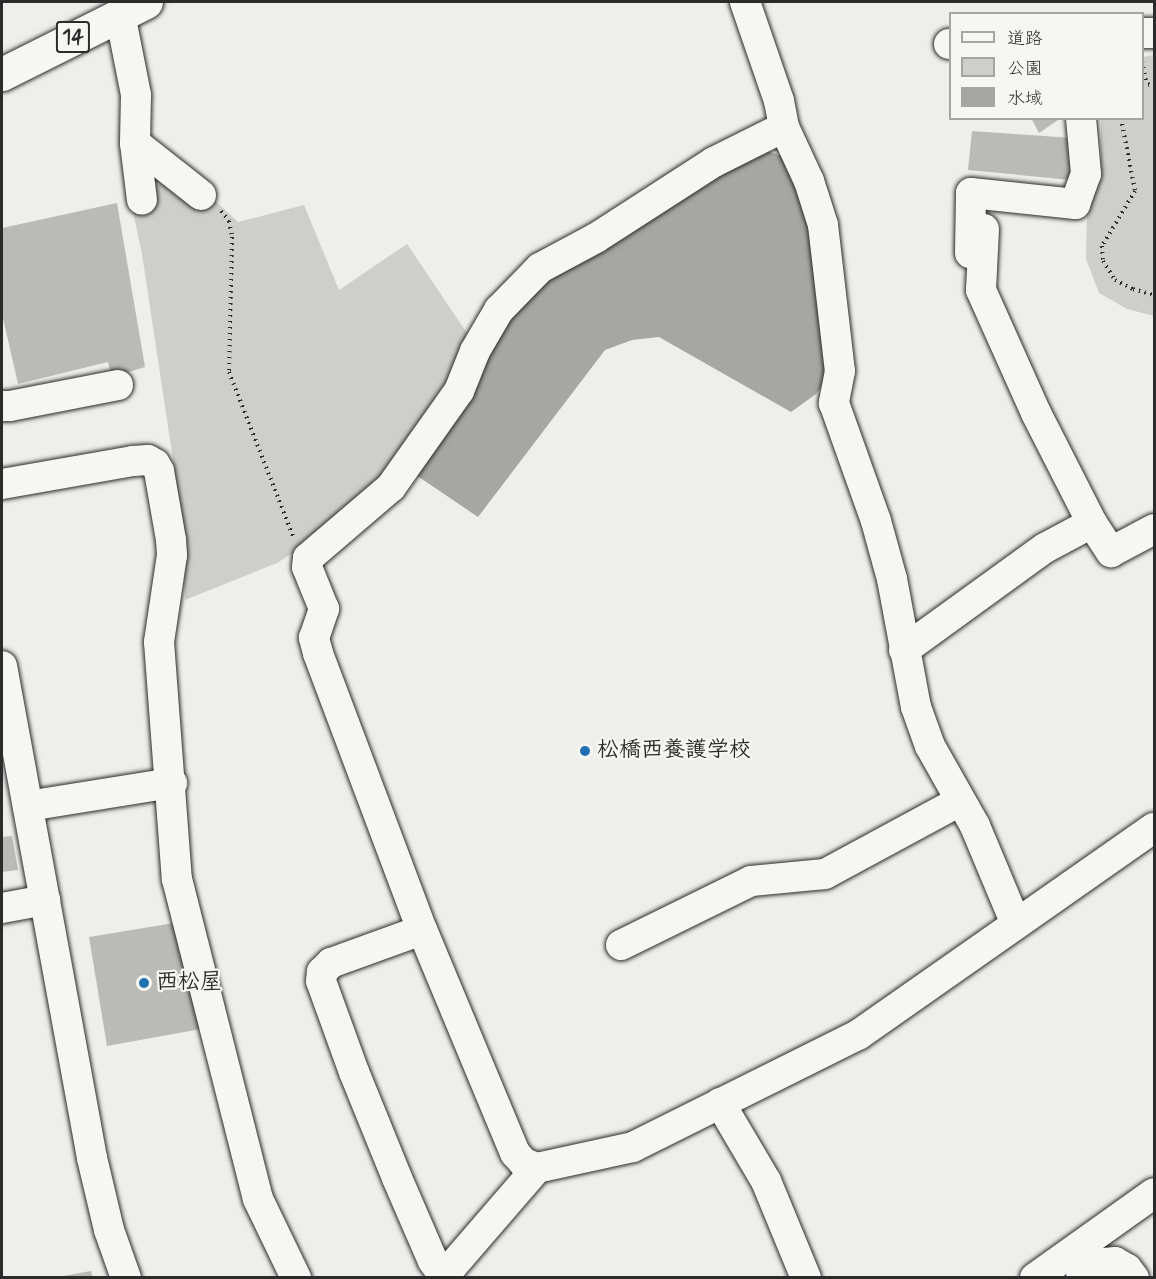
<!DOCTYPE html>
<html>
<head>
<meta charset="utf-8">
<style>
  body { margin:0 }
  #map { position:relative; width:1156px; height:1279px; overflow:hidden; background:#eeeeea; font-family:Mynerve,"Klee One",sans-serif }
  div>[style] { position:absolute }
  .green>* { inset:0; background:#cececa }
  .water>* { inset:0; background:#a6a6a3 }
  .building>* { inset:0; background:#babab7 }
  .path>* { height:4px; margin-top:-2px; transform-origin:0; background:repeating-linear-gradient(90deg,#2b2b2b 0 1.5px,transparent 0 6px) }
  .roads { filter:drop-shadow(0 0 2px #2b2b2b) drop-shadow(0 0 2px #2b2b2b) }
  .minor>* { height:30px; margin:-15px; padding:0 15px; transform-origin:15px; border-radius:15px; background:#f6f6f2 }
  .major>* { height:33px; margin:-16.5px; padding:0 16.5px; transform-origin:16.5px; border-radius:16.5px; background:#f6f6f2 }
  .dots>* { width:16px; height:16px; translate:-50% -50%; box-sizing:border-box; border:3px solid #f6f6f2; border-radius:50% }
  span { translate:-50% -50%; white-space:nowrap; text-align:center; line-height:1.15; -webkit-text-stroke:4.5px #f6f6f2; paint-order:stroke }
  .shield-label span { padding:2px 4px; background:#f6f6f2; border:2px solid; border-radius:4px; -webkit-text-stroke-width:0 }
  .shield-label { font-size:21px; color:#2b2b2b; font-weight:700 }
  .poi-label { font-size:22px; color:#2b2b2b; font-weight:700 }
  .left { translate:0 -50%; text-align:left }
  .frame { position:absolute; inset:0; border:3px solid #2b2b2b; pointer-events:none }
  .legend { position:absolute; left:949px; top:12px; width:195px; height:108px; box-sizing:border-box; background:#f6f6f2; border:2px solid #a5a5a2; margin:0; padding:8px 10px; list-style:none; font-size:18px; color:#2b2b2b }
  .legend li { display:flex; align-items:center; gap:12px; height:30px }
  .legend b { width:30px; border:2px solid #a5a5a2 }
</style>
</head>
<body>
<div id="map">
  <div class="green">
    <div style="clip-path:polygon(1154px 55px,1154px 316px,1127px 309px,1099px 293px,1086px 259px,1087px 210px,1101px 171px,1101px 119px,1142px 118px,1143px 57px)"></div>
    <div style="clip-path:polygon(193px 180px,238px 222px,304px 205px,339px 290px,407px 244px,469px 336px,450px 393px,407px 452px,313px 540px,277px 563px,185px 600px,183px 526px,142px 254px,128px 189px)"></div>
  </div>
  <div class="water">
    <div style="clip-path:polygon(770px 152px,785px 157px,813px 216px,830px 376px,816px 394px,791px 412px,659px 337px,632px 340px,605px 350px,478px 517px,413px 473px,479px 384px,487px 352px,544px 273px,752px 153px)"></div>
  </div>
  <div class="building">
    <div style="clip-path:polygon(1031px 118px,1061px 118px,1039px 133px)"></div>
    <div style="clip-path:polygon(972px 131px,1072px 138px,1071px 180px,968px 170px)"></div>
    <div style="clip-path:polygon(117px 203px,145px 367px,112px 377px,108px 362px,18px 384px,2px 314px,2px 228px)"></div>
    <div style="clip-path:polygon(12px 836px,18px 870px,2px 872px,2px 837px)"></div>
    <div style="clip-path:polygon(180px 922px,201px 1029px,107px 1046px,89px 937px)"></div>
    <div style="clip-path:polygon(91px 1271px,93px 1278px,63px 1278px,63px 1276px)"></div>
  </div>
  <div class="path">
    <div style="left:1142px;top:61px;width:21px;rotate:79deg"></div>
    <div style="left:1142px;top:84px;width:12px;rotate:5deg"></div>
    <div style="left:1121px;top:118px;width:74px;rotate:79.1deg"></div>
    <div style="left:1135px;top:191px;width:64px;rotate:121deg"></div>
    <div style="left:1102px;top:246px;width:15px;rotate:86deg"></div>
    <div style="left:1103px;top:261px;width:22px;rotate:58deg"></div>
    <div style="left:1115px;top:280px;width:20px;rotate:27deg"></div>
    <div style="left:1133px;top:289px;width:22px;rotate:16deg"></div>
    <div style="left:221px;top:211px;width:13px;rotate:51deg"></div>
    <div style="left:229px;top:221px;width:16px;rotate:79deg"></div>
    <div style="left:232px;top:237px;width:135px;rotate:91.3deg"></div>
    <div style="left:229px;top:372px;width:176px;rotate:68.7deg"></div>
  </div>
  <div class="roads">
    <div class="minor">
      <div style="left:745px;top:2px;width:105px;rotate:71deg"></div>
      <div style="left:779px;top:101px;width:26px;rotate:79deg"></div>
      <div style="left:784px;top:127px;width:60px;rotate:65.2deg"></div>
      <div style="left:809px;top:181px;width:46px;rotate:72.3deg"></div>
      <div style="left:823px;top:225px;width:147px;rotate:83.4deg"></div>
      <div style="left:840px;top:371px;width:33px;rotate:101deg"></div>
      <div style="left:834px;top:403px;width:125px;rotate:70.4deg"></div>
      <div style="left:876px;top:521px;width:60px;rotate:74.6deg"></div>
      <div style="left:892px;top:579px;width:130px;rotate:79.4deg"></div>
      <div style="left:916px;top:707px;width:41px;rotate:70.3deg"></div>
      <div style="left:930px;top:746px;width:92px;rotate:60.6deg"></div>
      <div style="left:975px;top:826px;width:106px;rotate:67.3deg"></div>
      <div style="left:120px;top:14px;width:83px;rotate:78.8deg"></div>
      <div style="left:136px;top:95px;width:48px;rotate:91.2deg"></div>
      <div style="left:135px;top:143px;width:84px;rotate:38.2deg"></div>
      <div style="left:1142px;top:33px;width:12px"></div>
      <div style="left:949px;top:44px;width:1px"></div>
      <div style="left:135px;top:143px;width:57px;rotate:83deg"></div>
      <div style="left:970px;top:253px;width:60px;rotate:-89deg"></div>
      <div style="left:971px;top:193px;width:105px;rotate:6deg"></div>
      <div style="left:1075px;top:204px;width:32px;rotate:-70deg"></div>
      <div style="left:1086px;top:174px;width:56px;rotate:-95.1deg"></div>
      <div style="left:2px;top:406px;width:8px"></div>
      <div style="left:10px;top:406px;width:110px;rotate:-11deg"></div>
      <div style="left:2px;top:484px;width:133px;rotate:-10deg"></div>
      <div style="left:133px;top:461px;width:15px;rotate:-4deg"></div>
      <div style="left:148px;top:460px;width:8px;rotate:30deg"></div>
      <div style="left:155px;top:464px;width:8px;rotate:60deg"></div>
      <div style="left:159px;top:471px;width:70px;rotate:80.1deg"></div>
      <div style="left:171px;top:540px;width:15px;rotate:86deg"></div>
      <div style="left:172px;top:555px;width:88px;rotate:98.5deg"></div>
      <div style="left:159px;top:642px;width:238px;rotate:85.7deg"></div>
      <div style="left:177px;top:879px;width:330px;rotate:75.8deg"></div>
      <div style="left:258px;top:1199px;width:88px;rotate:64.3deg"></div>
      <div style="left:1092px;top:523px;width:35px;rotate:57deg"></div>
      <div style="left:1111px;top:552px;width:49px;rotate:-28.1deg"></div>
      <div style="left:904px;top:650px;width:174px;rotate:-35.9deg"></div>
      <div style="left:1045px;top:548px;width:53px;rotate:-28deg"></div>
      <div style="left:1092px;top:523px;width:123px;rotate:-117deg"></div>
      <div style="left:1036px;top:413px;width:135px;rotate:-114.1deg"></div>
      <div style="left:981px;top:290px;width:61px;rotate:-87.2deg"></div>
      <div style="left:2px;top:666px;width:500px;rotate:79.63deg"></div>
      <div style="left:92px;top:1158px;width:74px;rotate:76.7deg"></div>
      <div style="left:109px;top:1230px;width:51px;rotate:70.5deg"></div>
      <div style="left:28px;top:806px;width:146px;rotate:-9.1deg"></div>
      <div style="left:2px;top:908px;width:44px;rotate:-10.5deg"></div>
      <div style="left:422px;top:930px;width:97px;rotate:160.1deg"></div>
      <div style="left:331px;top:963px;width:13px;rotate:135deg"></div>
      <div style="left:322px;top:972px;width:9px;rotate:96deg"></div>
      <div style="left:321px;top:981px;width:97px;rotate:70.1deg"></div>
      <div style="left:354px;top:1072px;width:114px;rotate:67.9deg"></div>
      <div style="left:397px;top:1178px;width:90px;rotate:66.6deg"></div>
      <div style="left:433px;top:1261px;width:19px;rotate:54deg"></div>
      <div style="left:621px;top:945px;width:145px;rotate:-26.2deg"></div>
      <div style="left:751px;top:881px;width:74px;rotate:-5.4deg"></div>
      <div style="left:825px;top:874px;width:153px;rotate:-28.4deg"></div>
      <div style="left:720px;top:1103px;width:91px;rotate:59.5deg"></div>
      <div style="left:766px;top:1181px;width:105px;rotate:67.6deg"></div>
      <div style="left:537px;top:1168px;width:14px;rotate:-159deg"></div>
      <div style="left:524px;top:1163px;width:13px;rotate:-132deg"></div>
      <div style="left:515px;top:1153px;width:242px;rotate:-112.6deg"></div>
      <div style="left:422px;top:930px;width:296px;rotate:-110.6deg"></div>
      <div style="left:318px;top:653px;width:16px;rotate:-105deg"></div>
      <div style="left:314px;top:638px;width:31px;rotate:-71deg"></div>
      <div style="left:324px;top:609px;width:45px;rotate:-112deg"></div>
      <div style="left:307px;top:567px;width:9px;rotate:-84deg"></div>
      <div style="left:308px;top:558px;width:109px;rotate:-40.5deg"></div>
      <div style="left:391px;top:487px;width:118px;rotate:-54.7deg"></div>
      <div style="left:459px;top:391px;width:43px;rotate:-68.2deg"></div>
      <div style="left:475px;top:351px;width:48px;rotate:-59.7deg"></div>
      <div style="left:499px;top:310px;width:59px;rotate:-45.7deg"></div>
      <div style="left:540px;top:268px;width:64px;rotate:-28.2deg"></div>
      <div style="left:596px;top:238px;width:140px;rotate:-32.8deg"></div>
      <div style="left:714px;top:162px;width:78px;rotate:-26.6deg"></div>
      <div style="left:442px;top:1278px;width:145px;rotate:-49.2deg"></div>
      <div style="left:537px;top:1168px;width:98px;rotate:-12.3deg"></div>
      <div style="left:633px;top:1147px;width:251px;rotate:-26.5deg"></div>
      <div style="left:858px;top:1035px;width:361px;rotate:-35deg"></div>
      <div style="left:1035px;top:1278px;width:146px;rotate:-35.5deg"></div>
      <div style="left:1081px;top:1278px;width:26px;rotate:-36deg"></div>
      <div style="left:1102px;top:1263px;width:13px;rotate:-4deg"></div>
      <div style="left:1115px;top:1262px;width:14px;rotate:30deg"></div>
      <div style="left:1127px;top:1269px;width:11px;rotate:52deg"></div>
    </div>
    <div class="major">
      <div style="left:2px;top:74px;width:161px;rotate:-26.6deg"></div>
    </div>
  </div>
  <div class="dots">
    <div style="left:585px;top:751px;background:#1f6fb2"></div>
    <div style="left:144px;top:983px;background:#1f6fb2"></div>
  </div>
  <div class="shield-label">
    <span style="left:73px;top:37px">14</span>
  </div>
  <div class="poi-label">
    <span class="left" style="left:597px;top:751px">松橋西養護学校</span>
    <span class="left" style="left:156px;top:983px">西松屋</span>
  </div>
  <div class="frame"></div>
  <ul class="legend">
  <li><b style="height:8px;background:#f6f6f2"></b>道路</li>
  <li><b style="height:16px;background:#cececa"></b>公園</li>
  <li><b style="height:16px;background:#a6a6a3"></b>水域</li>
  </ul>
</div>
</body>
</html>
